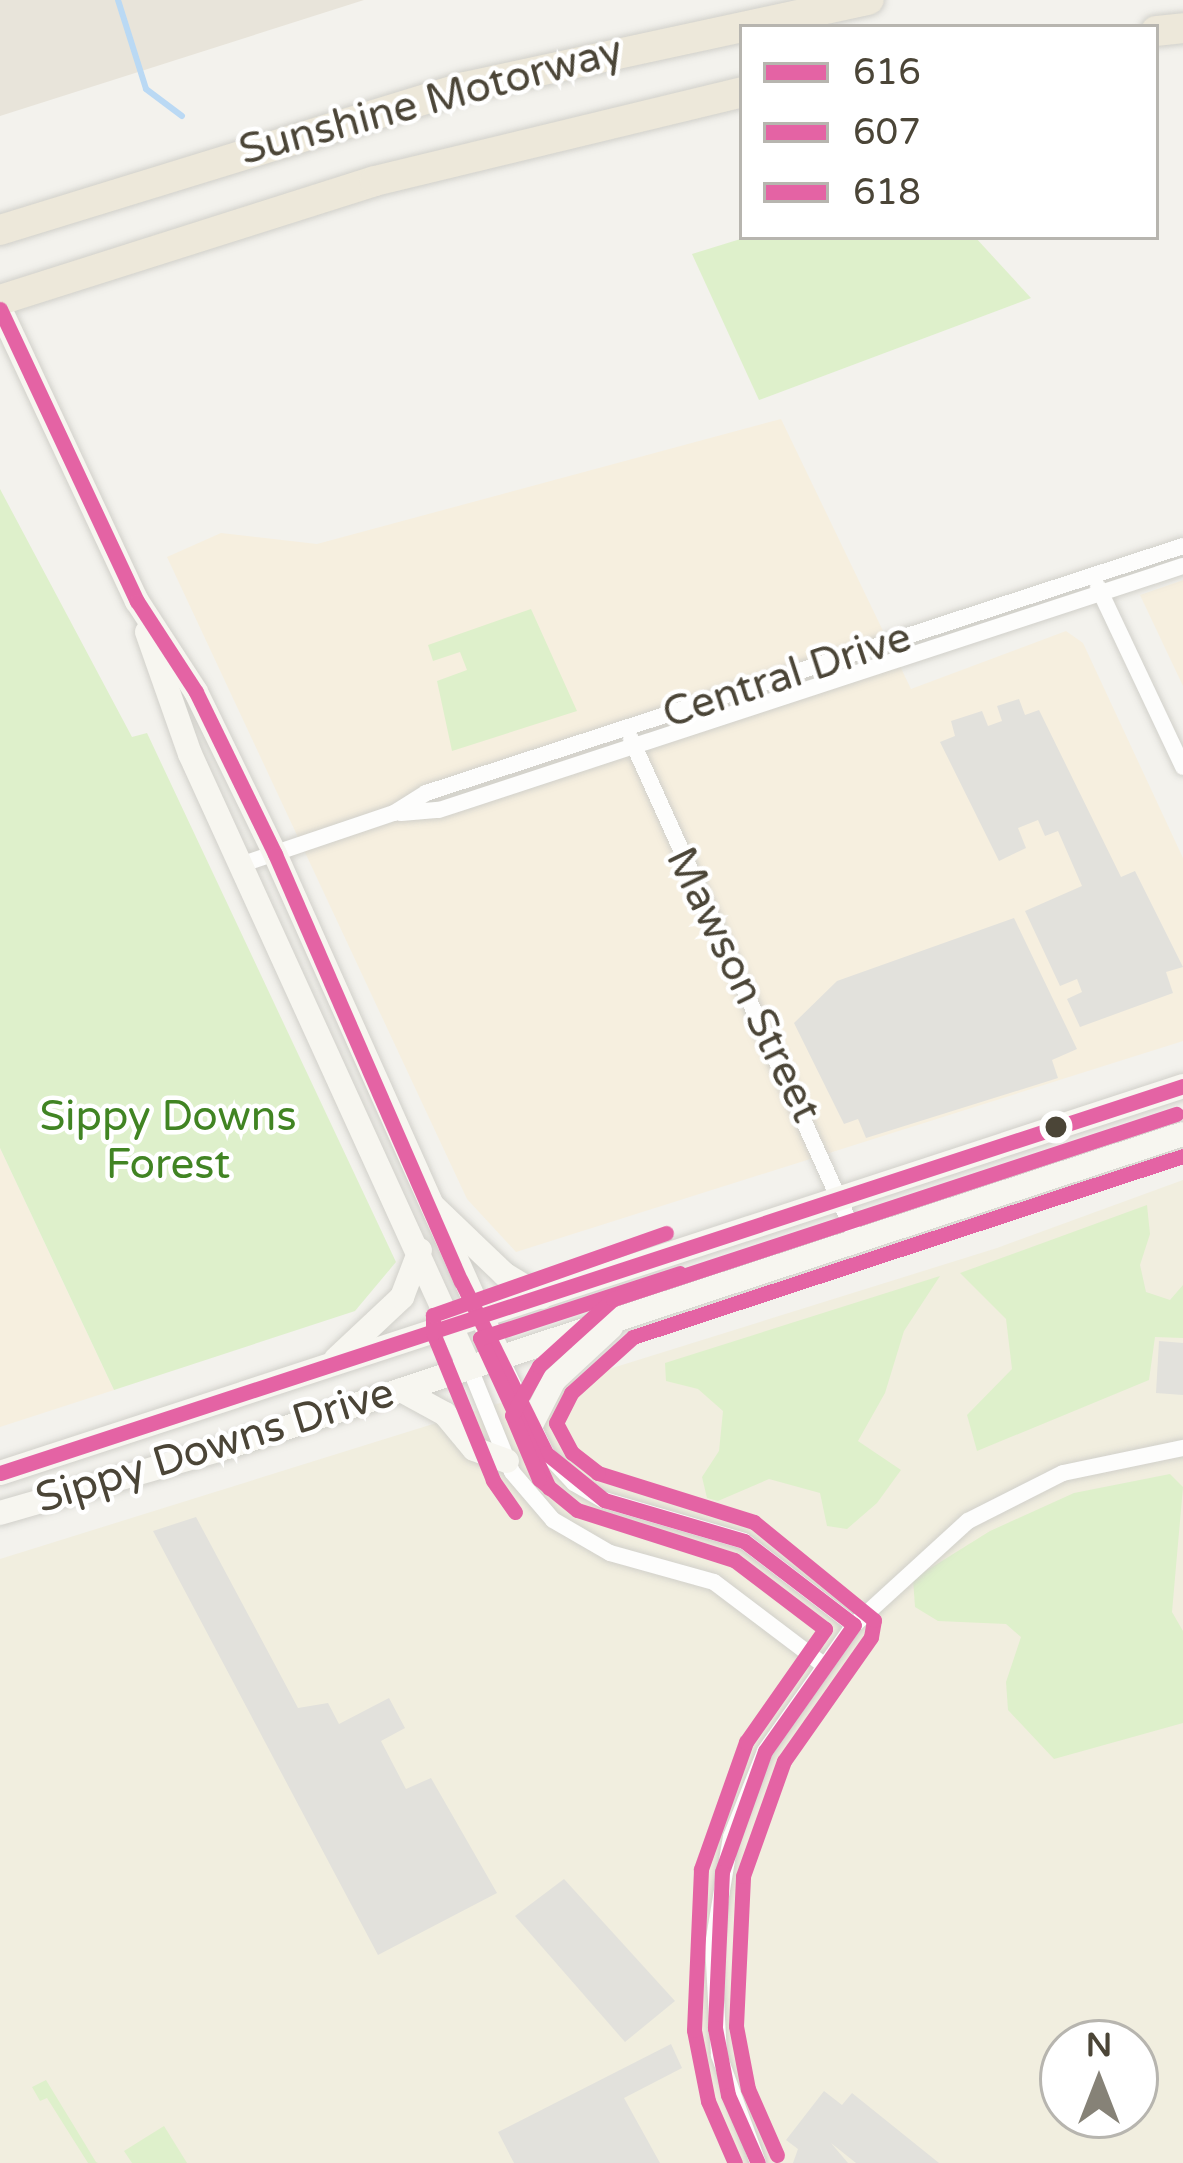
<!DOCTYPE html>
<html>
<head>
<meta charset="utf-8">
<style>
  body { margin:0 }
  #map { position:relative; width:1183px; height:2163px; overflow:hidden; background:#f3f2ed; font-family:"Varela Round",sans-serif }
  div>[style] { position:absolute }
  .residential>* { inset:0; background:#e8e4da }
  .commercial>* { inset:0; background:#f6efdf }
  .education>* { inset:0; background:#f1eedf }
  .green>* { inset:0; background:#def0cb }
  .parking>* { inset:0; background:#e2e1dc }
  .stream>* { height:6px; margin:-3px; padding:0 3px; transform-origin:3px; border-radius:3px; background:#bad9f4 }
  .roads { filter:drop-shadow(0 0 3px #d1d0ca) drop-shadow(0 0 3px #d1d0ca) }
  .street>* { height:16px; margin:-8px; padding:0 8px; transform-origin:8px; border-radius:8px; background:#fdfdfc }
  .secondary>* { height:24px; margin:-12px; padding:0 12px; transform-origin:12px; border-radius:12px; background:#f7f6f0 }
  .highway>* { height:30px; margin:-15px; padding:0 15px; transform-origin:15px; border-radius:15px; background:#ede8da }
  .bus-1>* { height:15px; margin:-7.5px; padding:0 7.5px; transform-origin:7.5px; border-radius:7.5px; background:#e463a4 }
  .bus-2>* { height:15px; margin:-7.5px; padding:0 7.5px; transform-origin:7.5px; border-radius:7.5px; background:#e463a4 }
  .bus-3>* { height:15px; margin:-7.5px; padding:0 7.5px; transform-origin:7.5px; border-radius:7.5px; background:#e463a4 }
  .dots>* { width:33px; height:33px; translate:-50% -50%; box-sizing:border-box; border:6px solid #fff; border-radius:50% }
  span { translate:-50% -50%; white-space:nowrap; text-align:center; line-height:1.15; -webkit-text-stroke:9px #fff; paint-order:stroke }
  .street-label { font-size:42px; color:#4b4537 }
  .park-label { font-size:42px; color:#418423 }
  .legend { position:absolute; left:739px; top:24px; width:420px; height:216px; box-sizing:border-box; background:#fff; border:3px solid #b7b5af; margin:0; padding:15px 21px; list-style:none; font-size:36px; color:#4b4537 }
  .legend li { display:flex; align-items:center; gap:24px; height:60px }
  .legend b { width:60px; border:3px solid #b7b5af }
  .north { position:absolute; left:1039px; top:2019px; width:120px; height:120px; box-sizing:border-box; background:#fff; border:3px solid #b7b5af; border-radius:50%; rotate:0deg; font-size:33px; font-weight:700; line-height:48px; text-align:center; color:#4b4537 }
  .north::after { content:''; display:block; margin:auto; width:42px; height:54px; background:#868277; clip-path:polygon(50% 0,100% 100%,50% 72%,0 100%) }
</style>
</head>
<body>
<div id="map">
  <div class="residential">
    <div style="clip-path:polygon(0 0,364px 0,0 116px)"></div>
  </div>
  <div class="commercial">
    <div style="clip-path:polygon(781px 419px,911px 689px,1066px 631px,1083px 643px,1183px 858px,1183px 1041px,516px 1252px,467px 1199px,167px 557px,221px 533px,317px 544px)"></div>
    <div style="clip-path:polygon(1183px 580px,1183px 686px,1140px 595px)"></div>
    <div style="clip-path:polygon(0 1148px,114px 1390px,0 1427px)"></div>
  </div>
  <div class="education">
    <div style="clip-path:polygon(evenodd,1183px 1180px,1183px 2163px,0 2163px,0 1559px,997px 1248px,1183px 1180px,1063px 2043px,1135px 2043px,1135px 2115px,1063px 2115px,1063px 2043px)"></div>
  </div>
  <div class="green">
    <div style="clip-path:polygon(747px 237px,975px 237px,1031px 298px,759px 400px,692px 254px)"></div>
    <div style="clip-path:polygon(0 489px,132px 737px,147px 733px,396px 1262px,355px 1311px,114px 1390px,0 1148px)"></div>
    <div style="clip-path:polygon(531px 609px,577px 711px,452px 751px,437px 681px,467px 670px,460px 652px,433px 661px,428px 645px)"></div>
    <div style="clip-path:polygon(1147px 1205px,1150px 1234px,1140px 1265px,1146px 1292px,1170px 1300px,1183px 1285px,1183px 1338px,1155px 1337px,1149px 1380px,977px 1451px,967px 1415px,1012px 1369px,1006px 1319px,960px 1273px)"></div>
    <div style="clip-path:polygon(940px 1276px,904px 1331px,885px 1393px,858px 1441px,901px 1470px,877px 1503px,847px 1529px,827px 1526px,820px 1493px,769px 1479px,718px 1501px,707px 1498px,702px 1477px,719px 1451px,723px 1411px,698px 1389px,666px 1381px,665px 1363px)"></div>
    <div style="clip-path:polygon(1170px 1474px,1183px 1487px,1172px 1612px,1183px 1631px,1183px 1723px,1054px 1759px,1008px 1710px,1006px 1682px,1021px 1637px,1006px 1624px,938px 1621px,915px 1607px,913px 1579px,990px 1531px,1074px 1493px)"></div>
    <div style="clip-path:polygon(46px 2080px,96px 2162px,98px 2163px,88px 2163px,47px 2098px,40px 2101px,32px 2087px)"></div>
    <div style="clip-path:polygon(164px 2126px,187px 2163px,132px 2163px,124px 2151px)"></div>
  </div>
  <div class="parking">
    <div style="clip-path:polygon(1019px 699px,1025px 715px,1039px 710px,1121px 877px,1135px 871px,1183px 967px,1166px 972px,1173px 993px,1080px 1027px,1067px 999px,1082px 992px,1077px 979px,1060px 986px,1025px 911px,1082px 886px,1058px 831px,1045px 836px,1038px 820px,1018px 828px,1026px 848px,999px 861px,940px 742px,955px 736px,951px 721px,982px 711px,988px 726px,1002px 721px,997px 706px)"></div>
    <div style="clip-path:polygon(1014px 918px,1077px 1049px,1052px 1060px,1058px 1078px,866px 1138px,858px 1119px,844px 1124px,794px 1023px,837px 981px)"></div>
    <div style="clip-path:polygon(1159px 1341px,1183px 1343px,1183px 1395px,1156px 1393px)"></div>
    <div style="clip-path:polygon(196px 1517px,298px 1708px,328px 1703px,339px 1724px,389px 1698px,405px 1728px,381px 1741px,406px 1789px,431px 1778px,497px 1893px,378px 1955px,153px 1531px)"></div>
    <div style="clip-path:polygon(564px 1879px,675px 2001px,625px 2042px,515px 1916px)"></div>
    <div style="clip-path:polygon(671px 2044px,682px 2068px,624px 2098px,660px 2163px,514px 2163px,498px 2132px)"></div>
    <div style="clip-path:polygon(824px 2091px,842px 2105px,852px 2093px,939px 2163px,856px 2163px,831px 2143px,848px 2163px,793px 2163px,798px 2149px,786px 2140px)"></div>
  </div>
  <div class="stream">
    <div style="left:118px;top:0;width:93px;rotate:72.5deg"></div>
    <div style="left:146px;top:89px;width:45px;rotate:36.9deg"></div>
  </div>
  <div class="roads">
    <div class="street">
      <div style="left:1098px;top:587px;width:199px;rotate:64.7deg"></div>
      <div style="left:631px;top:739px;width:551px;rotate:65.67deg"></div>
      <div style="left:401px;top:813px;width:38px;rotate:-5deg"></div>
      <div style="left:439px;top:810px;width:783px;rotate:-18.16deg"></div>
      <div style="left:240px;top:865px;width:163px;rotate:-18.7deg"></div>
      <div style="left:394px;top:813px;width:38px;rotate:-32deg"></div>
      <div style="left:426px;top:793px;width:796px;rotate:-18.07deg"></div>
      <div style="left:500px;top:1357px;width:106px;rotate:64.4deg"></div>
      <div style="left:546px;top:1453px;width:41px;rotate:47deg"></div>
      <div style="left:574px;top:1483px;width:34px;rotate:30deg"></div>
      <div style="left:604px;top:1500px;width:146px;rotate:16.3deg"></div>
      <div style="left:744px;top:1541px;width:138px;rotate:37.4deg"></div>
      <div style="left:469px;top:1366px;width:114px;rotate:67.9deg"></div>
      <div style="left:512px;top:1472px;width:63px;rotate:49.5deg"></div>
      <div style="left:553px;top:1520px;width:66px;rotate:30.1deg"></div>
      <div style="left:610px;top:1553px;width:108px;rotate:15.6deg"></div>
      <div style="left:714px;top:1582px;width:134px;rotate:37.1deg"></div>
      <div style="left:758px;top:2163px;width:115px;rotate:-109.9deg"></div>
      <div style="left:719px;top:2055px;width:111px;rotate:-93.1deg"></div>
      <div style="left:713px;top:1944px;width:109px;rotate:-80.5deg"></div>
      <div style="left:731px;top:1837px;width:92px;rotate:-68.4deg"></div>
      <div style="left:765px;top:1751px;width:154px;rotate:-54.8deg"></div>
      <div style="left:854px;top:1625px;width:154px;rotate:-42.4deg"></div>
      <div style="left:968px;top:1521px;width:106px;rotate:-26.8deg"></div>
      <div style="left:1063px;top:1473px;width:123px;rotate:-11.8deg"></div>
    </div>
    <div class="secondary">
      <div style="left:0;top:309px;width:323px;rotate:64.9deg"></div>
      <div style="left:137px;top:601px;width:108px;rotate:57deg"></div>
      <div style="left:196px;top:692px;width:180px;rotate:64deg"></div>
      <div style="left:275px;top:854px;width:551px;rotate:65.9deg"></div>
      <div style="left:147px;top:632px;width:129px;rotate:70.6deg"></div>
      <div style="left:190px;top:754px;width:673px;rotate:65.49deg"></div>
      <div style="left:434px;top:1207px;width:97px;rotate:43.7deg"></div>
      <div style="left:504px;top:1274px;width:44px;rotate:31.2deg"></div>
      <div style="left:336px;top:1359px;width:91px;rotate:-43.2deg"></div>
      <div style="left:402px;top:1297px;width:50px;rotate:-69deg"></div>
      <div style="left:401px;top:1390px;width:50px;rotate:28.6deg"></div>
      <div style="left:445px;top:1414px;width:45px;rotate:50.4deg"></div>
      <div style="left:474px;top:1449px;width:35px;rotate:20deg"></div>
      <div style="left:532px;top:1423px;width:48px;rotate:-62.9deg"></div>
      <div style="left:554px;top:1380px;width:78px;rotate:-42.9deg"></div>
      <div style="left:0;top:1473px;width:1245px;rotate:-18.11deg"></div>
      <div style="left:0;top:1513px;width:227px;rotate:-16.1deg"></div>
      <div style="left:218px;top:1450px;width:1015px;rotate:-18.13deg"></div>
    </div>
    <div class="highway">
      <div style="left:1156px;top:31px;width:27px;rotate:-6deg"></div>
      <div style="left:0;top:230px;width:486px;rotate:-17.1deg"></div>
      <div style="left:465px;top:87px;width:413px;rotate:-12.2deg"></div>
      <div style="left:0;top:300px;width:393px;rotate:-17.6deg"></div>
      <div style="left:375px;top:181px;width:378px;rotate:-13.6deg"></div>
    </div>
  </div>
  <div class="bus-1">
    <div style="left:0;top:309px;width:323px;rotate:64.9deg"></div>
    <div style="left:137px;top:601px;width:108px;rotate:57deg"></div>
    <div style="left:196px;top:692px;width:180px;rotate:64deg"></div>
    <div style="left:275px;top:854px;width:466px;rotate:66.5deg"></div>
    <div style="left:461px;top:1281px;width:192px;rotate:63.7deg"></div>
    <div style="left:546px;top:1453px;width:75px;rotate:39deg"></div>
    <div style="left:604px;top:1500px;width:146px;rotate:16.3deg"></div>
    <div style="left:744px;top:1541px;width:138px;rotate:37.4deg"></div>
    <div style="left:854px;top:1625px;width:154px;rotate:125.2deg"></div>
    <div style="left:765px;top:1751px;width:128px;rotate:109.6deg"></div>
    <div style="left:722px;top:1872px;width:156px;rotate:92.6deg"></div>
    <div style="left:715px;top:2028px;width:68px;rotate:79deg"></div>
    <div style="left:728px;top:2095px;width:74px;rotate:66.2deg"></div>
    <div style="left:0;top:1473px;width:1245px;rotate:-18.11deg"></div>
  </div>
  <div class="bus-2">
    <div style="left:549px;top:1488px;width:165px;rotate:-114.7deg"></div>
    <div style="left:480px;top:1338px;width:210px;rotate:-18deg"></div>
    <div style="left:777px;top:2155px;width:72px;rotate:-113.7deg"></div>
    <div style="left:748px;top:2089px;width:64px;rotate:-100.8deg"></div>
    <div style="left:736px;top:2026px;width:150px;rotate:-87.3deg"></div>
    <div style="left:743px;top:1876px;width:122px;rotate:-70.4deg"></div>
    <div style="left:784px;top:1761px;width:151px;rotate:-54.9deg"></div>
    <div style="left:871px;top:1637px;width:17px;rotate:-80deg"></div>
    <div style="left:874px;top:1620px;width:155px;rotate:-140.8deg"></div>
    <div style="left:754px;top:1522px;width:164px;rotate:-162.6deg"></div>
    <div style="left:598px;top:1473px;width:33px;rotate:-142deg"></div>
    <div style="left:572px;top:1453px;width:34px;rotate:-118deg"></div>
    <div style="left:556px;top:1423px;width:34px;rotate:-63deg"></div>
    <div style="left:571px;top:1393px;width:84px;rotate:-42.1deg"></div>
    <div style="left:633px;top:1337px;width:579px;rotate:-18.22deg"></div>
  </div>
  <div class="bus-3">
    <div style="left:515px;top:1512px;width:39px;rotate:-125deg"></div>
    <div style="left:493px;top:1480px;width:159px;rotate:-112.2deg"></div>
    <div style="left:433px;top:1333px;width:18px;rotate:-90deg"></div>
    <div style="left:433px;top:1315px;width:247px;rotate:-19.4deg"></div>
    <div style="left:735px;top:2163px;width:68px;rotate:-113.5deg"></div>
    <div style="left:708px;top:2101px;width:72px;rotate:-101.2deg"></div>
    <div style="left:694px;top:2030px;width:161px;rotate:-87.5deg"></div>
    <div style="left:701px;top:1869px;width:135px;rotate:-70.5deg"></div>
    <div style="left:746px;top:1742px;width:138px;rotate:-55deg"></div>
    <div style="left:825px;top:1629px;width:114px;rotate:-142.8deg"></div>
    <div style="left:734px;top:1560px;width:165px;rotate:-162.3deg"></div>
    <div style="left:577px;top:1510px;width:49px;rotate:-140.8deg"></div>
    <div style="left:539px;top:1479px;width:69px;rotate:-112.9deg"></div>
    <div style="left:512px;top:1415px;width:56px;rotate:-61.1deg"></div>
    <div style="left:539px;top:1366px;width:100px;rotate:-42.2deg"></div>
    <div style="left:613px;top:1299px;width:593px;rotate:-18.19deg"></div>
  </div>
  <div class="dots">
    <div style="left:1056px;top:1127px;background:#4b4537"></div>
  </div>
  <div class="street-label">
    <span style="left:431px;top:101px;rotate:-15deg">Sunshine Motorway</span>
    <span style="left:787px;top:676px;rotate:-18deg">Central Drive</span>
    <span style="left:743px;top:985px;rotate:64deg">Mawson Street</span>
    <span style="left:215px;top:1446px;rotate:-17deg">Sippy Downs Drive</span>
  </div>
  <div class="park-label">
    <span style="left:168px;top:1141px">Sippy Downs<br>Forest</span>
  </div>
  <ul class="legend">
  <li><b style="height:15px;background:#e463a4"></b>616</li>
  <li><b style="height:15px;background:#e463a4"></b>607</li>
  <li><b style="height:15px;background:#e463a4"></b>618</li>
  </ul>
  <div class="north">N</div>
</div>
</body>
</html>
